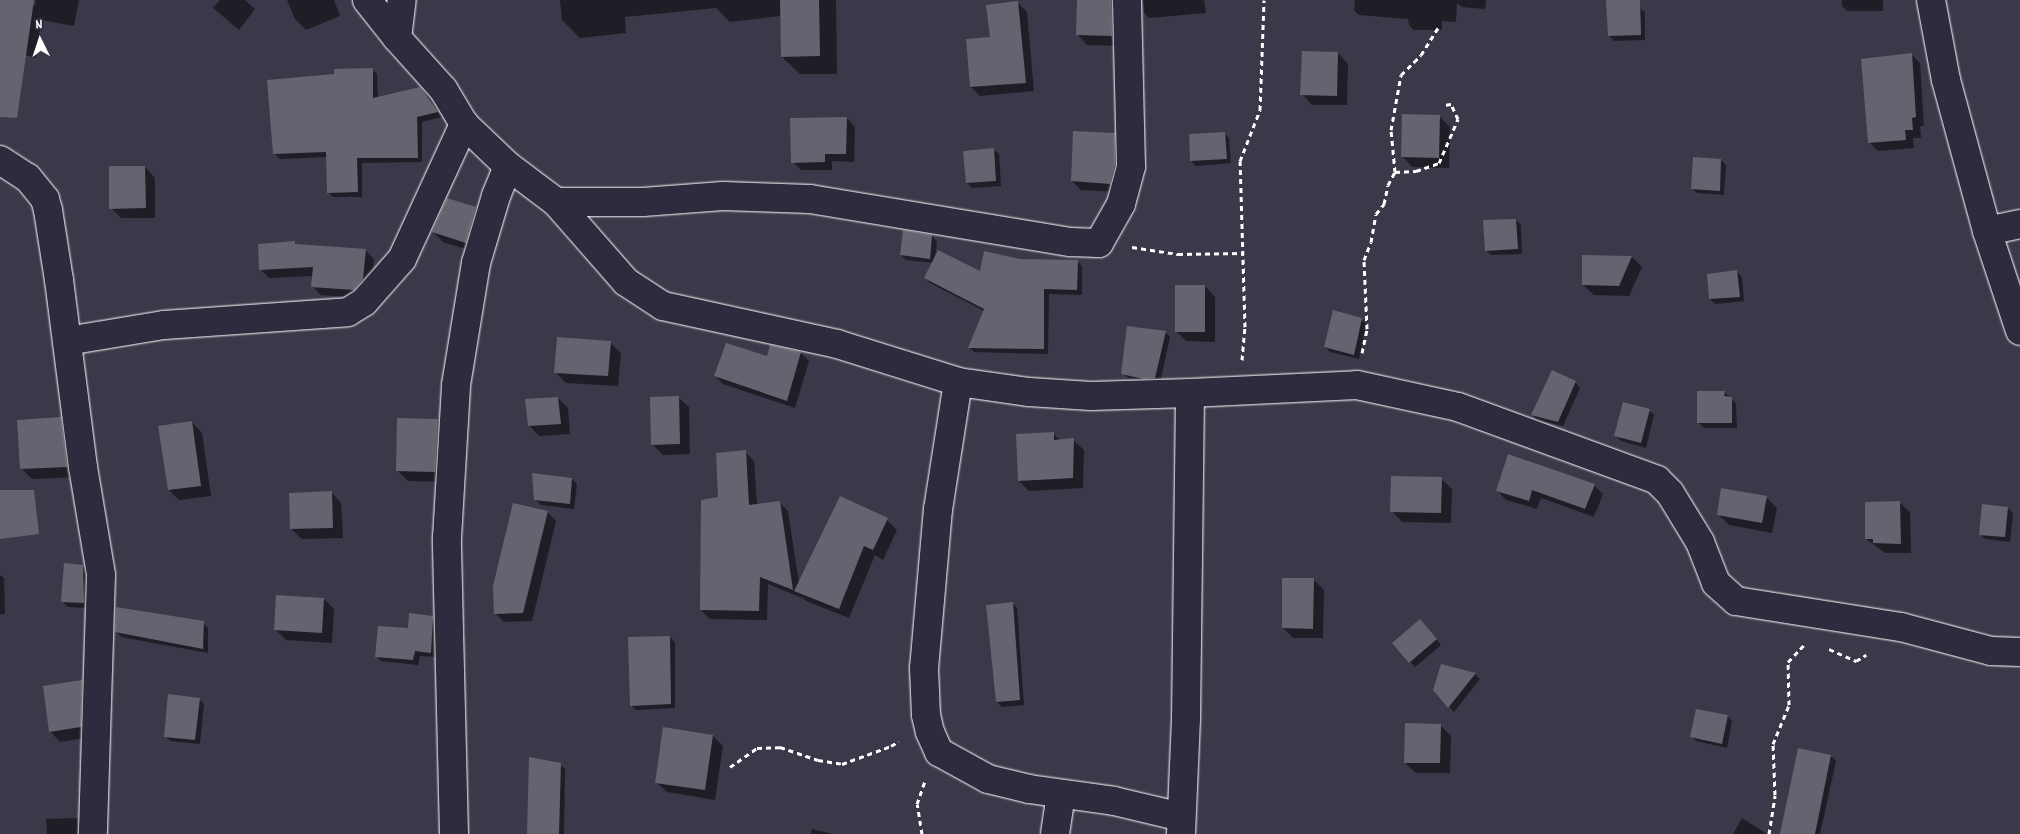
<!DOCTYPE html>
<html>
<head>
<meta charset="utf-8">
<style>
  body { margin:0 }
  #map { position:relative; width:2020px; height:834px; overflow:hidden; background:#3c3749; font-family:Dekko,sans-serif }
  div>[style] { position:absolute }
  .shadow>* { inset:0; background:#0007 }
  .building>* { inset:0; background:#666270 }
  .path>* { height:3px; margin-top:-1.5px; transform-origin:0; background:repeating-linear-gradient(90deg,#fff 0 5px,transparent 0 9px) }
  .roads { filter:drop-shadow(0 0 1px #fff) drop-shadow(0 0 1px #fff) }
  .minor>* { height:28px; margin:-14px; padding:0 14px; transform-origin:14px; border-radius:14px; background:#2f2a3d }
  span { translate:-50% -50%; white-space:nowrap; text-align:center; line-height:1.15; -webkit-text-stroke:4px #2f2a3d; paint-order:stroke }
  .north { position:absolute; left:15px; top:15px; width:50px; height:50px; -webkit-text-stroke:4px #2f2a3d; paint-order:stroke; rotate:356deg; font-size:14px; font-weight:700; line-height:20px; text-align:center; color:#fff }
  .north::after { content:''; display:block; margin:auto; width:18px; height:22px; background:#fff; clip-path:polygon(50% 0,100% 100%,50% 72%,0 100%) }
</style>
</head>
<body>
<div id="map">
  <div class="shadow">
    <div style="clip-path:polygon(0 0,19px 0,35px 6px,36px 0,79px 0,74px 26px,41px 20px,36px 58px,0 48px)"></div>
    <div style="clip-path:polygon(220px 0,245px 0,255px 9px,239px 30px,213px 8px)"></div>
    <div style="clip-path:polygon(287px 0,334px 0,340px 16px,306px 30px,295px 19px)"></div>
    <div style="clip-path:polygon(560px 0,836px 0,837px 74px,800px 74px,782px 57px,781px 16px,730px 22px,716px 8px,625px 17px,626px 33px,580px 38px,562px 20px)"></div>
    <div style="clip-path:polygon(1078px 0,1126px 0,1122px 46px,1087px 45px,1077px 34px)"></div>
    <div style="clip-path:polygon(1143px 0,1204px 0,1206px 13px,1149px 18px,1144px 13px)"></div>
    <div style="clip-path:polygon(1355px 0,1486px 0,1485px 9px,1462px 7px,1457px 3px,1456px 22px,1442px 21px,1442px 30px,1414px 30px,1409px 25px,1408px 19px,1359px 15px,1354px 10px)"></div>
    <div style="clip-path:polygon(1842px 0,1883px 0,1883px 11px,1847px 11px,1842px 6px)"></div>
    <div style="clip-path:polygon(1018px 3px,1027px 12px,1034px 91px,980px 96px,971px 87px,991px 38px)"></div>
    <div style="clip-path:polygon(1639px 7px,1645px 12px,1645px 40px,1614px 41px,1609px 36px)"></div>
    <div style="clip-path:polygon(1338px 53px,1348px 64px,1347px 105px,1312px 105px,1302px 94px)"></div>
    <div style="clip-path:polygon(1911px 54px,1920px 63px,1924px 126px,1920px 126px,1921px 138px,1913px 138px,1914px 148px,1878px 151px,1869px 142px)"></div>
    <div style="clip-path:polygon(372px 69px,377px 74px,378px 99px,420px 88px,442px 117px,422px 122px,422px 162px,362px 163px,362px 197px,333px 197px,328px 192px,327px 157px,280px 159px,275px 154px,335px 76px)"></div>
    <div style="clip-path:polygon(1439px 116px,1450px 127px,1449px 168px,1412px 167px,1402px 156px)"></div>
    <div style="clip-path:polygon(847px 118px,855px 127px,854px 162px,832px 161px,832px 170px,801px 170px,793px 162px)"></div>
    <div style="clip-path:polygon(1224px 133px,1229px 138px,1231px 163px,1196px 166px,1191px 161px)"></div>
    <div style="clip-path:polygon(1114px 134px,1123px 144px,1119px 192px,1081px 190px,1072px 181px)"></div>
    <div style="clip-path:polygon(993px 149px,999px 154px,1001px 186px,972px 188px,967px 183px)"></div>
    <div style="clip-path:polygon(1721px 160px,1726px 165px,1724px 195px,1697px 193px,1692px 188px)"></div>
    <div style="clip-path:polygon(145px 167px,155px 178px,155px 218px,121px 218px,111px 208px)"></div>
    <div style="clip-path:polygon(448px 199px,476px 208px,486px 219px,476px 252px,443px 242px,433px 232px)"></div>
    <div style="clip-path:polygon(1516px 220px,1521px 225px,1522px 254px,1491px 255px,1486px 250px)"></div>
    <div style="clip-path:polygon(932px 236px,937px 241px,935px 259px,981px 273px,1020px 260px,1077px 261px,1082px 266px,1082px 295px,1049px 294px,1048px 354px,974px 352px,969px 347px,984px 311px,930px 283px,925px 278px,933px 263px,906px 260px,901px 255px)"></div>
    <div style="clip-path:polygon(294px 242px,297px 245px,365px 250px,374px 259px,372px 288px,363px 298px,321px 295px,312px 286px,313px 276px,269px 278px,261px 270px)"></div>
    <div style="clip-path:polygon(1632px 257px,1642px 267px,1629px 296px,1594px 295px,1583px 285px)"></div>
    <div style="clip-path:polygon(1737px 272px,1742px 277px,1744px 301px,1715px 304px,1710px 299px)"></div>
    <div style="clip-path:polygon(1205px 286px,1215px 297px,1215px 342px,1186px 341px,1176px 331px)"></div>
    <div style="clip-path:polygon(1361px 319px,1366px 324px,1359px 359px,1330px 352px,1325px 347px)"></div>
    <div style="clip-path:polygon(1165px 332px,1170px 337px,1160px 383px,1128px 378px,1123px 373px)"></div>
    <div style="clip-path:polygon(610px 343px,621px 353px,618px 386px,566px 383px,555px 372px)"></div>
    <div style="clip-path:polygon(771px 347px,801px 353px,809px 361px,795px 408px,723px 384px,715px 376px,768px 358px)"></div>
    <div style="clip-path:polygon(1575px 382px,1580px 388px,1563px 426px,1537px 420px,1533px 415px)"></div>
    <div style="clip-path:polygon(1724px 392px,1736px 403px,1737px 428px,1704px 428px,1699px 423px)"></div>
    <div style="clip-path:polygon(678px 397px,689px 407px,690px 454px,663px 455px,652px 444px)"></div>
    <div style="clip-path:polygon(558px 398px,568px 408px,570px 434px,539px 436px,529px 425px)"></div>
    <div style="clip-path:polygon(1649px 410px,1654px 415px,1646px 448px,1621px 441px,1616px 436px)"></div>
    <div style="clip-path:polygon(60px 419px,71px 429px,77px 477px,32px 479px,22px 469px)"></div>
    <div style="clip-path:polygon(438px 420px,448px 431px,445px 482px,408px 481px,397px 470px)"></div>
    <div style="clip-path:polygon(192px 422px,202px 433px,211px 496px,179px 500px,169px 490px)"></div>
    <div style="clip-path:polygon(1054px 434px,1061px 441px,1073px 440px,1084px 450px,1083px 488px,1029px 491px,1019px 481px)"></div>
    <div style="clip-path:polygon(745px 452px,754px 461px,757px 505px,779px 502px,788px 511px,799px 583px,887px 520px,897px 530px,883px 560px,875px 555px,849px 618px,806px 601px,801px 596px,802px 598px,768px 584px,767px 620px,710px 619px,701px 610px,720px 498px)"></div>
    <div style="clip-path:polygon(572px 479px,577px 484px,574px 509px,541px 505px,536px 500px)"></div>
    <div style="clip-path:polygon(1441px 479px,1452px 489px,1451px 523px,1402px 522px,1392px 511px)"></div>
    <div style="clip-path:polygon(1594px 485px,1603px 494px,1594px 517px,1541px 498px,1537px 509px,1506px 500px,1498px 491px)"></div>
    <div style="clip-path:polygon(331px 492px,341px 503px,343px 538px,302px 539px,291px 529px)"></div>
    <div style="clip-path:polygon(1766px 497px,1777px 508px,1772px 533px,1729px 525px,1718px 514px)"></div>
    <div style="clip-path:polygon(1899px 502px,1910px 512px,1911px 553px,1885px 553px,1866px 539px)"></div>
    <div style="clip-path:polygon(2008px 508px,2013px 513px,2010px 542px,1985px 539px,1980px 534px)"></div>
    <div style="clip-path:polygon(547px 512px,556px 521px,532px 621px,504px 622px,495px 613px)"></div>
    <div style="clip-path:polygon(83px 566px,88px 571px,89px 608px,68px 607px,63px 602px)"></div>
    <div style="clip-path:polygon(0 575px,4px 578px,5px 614px,0 614px)"></div>
    <div style="clip-path:polygon(1313px 579px,1324px 590px,1323px 638px,1293px 638px,1283px 628px)"></div>
    <div style="clip-path:polygon(324px 599px,334px 609px,332px 643px,286px 640px,276px 630px)"></div>
    <div style="clip-path:polygon(1012px 603px,1017px 608px,1024px 705px,1002px 707px,997px 702px)"></div>
    <div style="clip-path:polygon(433px 617px,438px 622px,436px 657px,420px 656px,418px 665px,381px 661px,376px 656px,409px 629px)"></div>
    <div style="clip-path:polygon(203px 623px,208px 628px,208px 653px,121px 637px,116px 631px)"></div>
    <div style="clip-path:polygon(1425px 625px,1441px 645px,1415px 667px,1410px 662px)"></div>
    <div style="clip-path:polygon(670px 637px,675px 642px,675px 708px,636px 710px,631px 705px)"></div>
    <div style="clip-path:polygon(1475px 674px,1480px 679px,1454px 712px,1434px 690px)"></div>
    <div style="clip-path:polygon(82px 681px,92px 692px,91px 737px,60px 742px,50px 731px)"></div>
    <div style="clip-path:polygon(199px 699px,204px 704px,200px 744px,170px 741px,165px 736px)"></div>
    <div style="clip-path:polygon(1727px 716px,1732px 721px,1727px 748px,1696px 741px,1691px 736px)"></div>
    <div style="clip-path:polygon(1440px 725px,1451px 736px,1450px 773px,1416px 773px,1405px 763px)"></div>
    <div style="clip-path:polygon(713px 736px,723px 746px,715px 800px,667px 792px,656px 782px)"></div>
    <div style="clip-path:polygon(1831px 756px,1836px 761px,1820px 834px,1782px 834px)"></div>
    <div style="clip-path:polygon(560px 764px,565px 769px,564px 834px,528px 834px)"></div>
    <div style="clip-path:polygon(77px 818px,82px 823px,83px 834px,47px 834px,46px 819px)"></div>
    <div style="clip-path:polygon(1742px 818px,1767px 834px,1733px 834px)"></div>
    <div style="clip-path:polygon(812px 829px,833px 834px,811px 834px)"></div>
  </div>
  <div class="building">
    <div style="clip-path:polygon(0 0,34px 0,17px 118px,0 117px)"></div>
    <div style="clip-path:polygon(780px 0,819px 0,820px 56px,781px 57px)"></div>
    <div style="clip-path:polygon(1077px 0,1111px 0,1112px 36px,1076px 35px)"></div>
    <div style="clip-path:polygon(1606px 0,1640px 0,1641px 35px,1608px 36px)"></div>
    <div style="clip-path:polygon(1018px 1px,1026px 83px,970px 87px,966px 39px,990px 37px,986px 5px)"></div>
    <div style="clip-path:polygon(1302px 51px,1338px 52px,1337px 96px,1300px 95px)"></div>
    <div style="clip-path:polygon(1912px 53px,1916px 117px,1912px 118px,1913px 130px,1905px 130px,1906px 140px,1868px 143px,1861px 59px)"></div>
    <div style="clip-path:polygon(373px 68px,373px 98px,420px 87px,438px 112px,417px 117px,418px 158px,357px 158px,358px 192px,327px 193px,326px 152px,273px 154px,267px 80px,334px 74px,334px 69px)"></div>
    <div style="clip-path:polygon(1402px 114px,1440px 115px,1439px 158px,1401px 157px)"></div>
    <div style="clip-path:polygon(847px 117px,846px 154px,825px 154px,825px 162px,791px 163px,790px 118px)"></div>
    <div style="clip-path:polygon(1073px 131px,1115px 133px,1115px 164px,1110px 184px,1071px 181px)"></div>
    <div style="clip-path:polygon(1225px 132px,1227px 159px,1190px 161px,1189px 134px)"></div>
    <div style="clip-path:polygon(994px 148px,996px 181px,966px 183px,963px 151px)"></div>
    <div style="clip-path:polygon(1693px 157px,1721px 159px,1720px 191px,1691px 189px)"></div>
    <div style="clip-path:polygon(109px 166px,145px 166px,146px 208px,109px 209px)"></div>
    <div style="clip-path:polygon(447px 198px,476px 207px,466px 243px,432px 232px)"></div>
    <div style="clip-path:polygon(1516px 219px,1518px 249px,1485px 251px,1483px 220px)"></div>
    <div style="clip-path:polygon(903px 230px,932px 235px,930px 259px,900px 255px)"></div>
    <div style="clip-path:polygon(295px 241px,295px 244px,366px 249px,363px 279px,354px 290px,311px 287px,313px 267px,259px 270px,258px 244px)"></div>
    <div style="clip-path:polygon(938px 250px,980px 271px,984px 251px,1020px 259px,1078px 260px,1077px 290px,1044px 289px,1044px 349px,968px 348px,984px 309px,924px 278px)"></div>
    <div style="clip-path:polygon(1582px 255px,1632px 256px,1619px 286px,1582px 285px)"></div>
    <div style="clip-path:polygon(1737px 270px,1740px 297px,1709px 299px,1707px 274px)"></div>
    <div style="clip-path:polygon(1175px 285px,1205px 285px,1205px 332px,1175px 332px)"></div>
    <div style="clip-path:polygon(1333px 310px,1362px 318px,1354px 355px,1324px 347px)"></div>
    <div style="clip-path:polygon(1127px 326px,1166px 331px,1155px 378px,1144px 379px,1121px 374px)"></div>
    <div style="clip-path:polygon(557px 337px,611px 341px,608px 376px,554px 373px)"></div>
    <div style="clip-path:polygon(726px 343px,767px 356px,770px 345px,801px 352px,787px 401px,714px 376px)"></div>
    <div style="clip-path:polygon(1552px 370px,1576px 381px,1558px 422px,1531px 415px)"></div>
    <div style="clip-path:polygon(1697px 391px,1725px 391px,1724px 396px,1732px 397px,1732px 423px,1697px 423px)"></div>
    <div style="clip-path:polygon(679px 396px,680px 444px,651px 445px,650px 397px)"></div>
    <div style="clip-path:polygon(558px 397px,561px 424px,528px 426px,525px 399px)"></div>
    <div style="clip-path:polygon(1623px 402px,1650px 409px,1641px 443px,1614px 436px)"></div>
    <div style="clip-path:polygon(61px 417px,67px 467px,20px 469px,17px 420px)"></div>
    <div style="clip-path:polygon(397px 418px,438px 419px,435px 472px,396px 471px)"></div>
    <div style="clip-path:polygon(192px 421px,201px 486px,168px 490px,158px 426px)"></div>
    <div style="clip-path:polygon(1054px 432px,1054px 440px,1074px 438px,1073px 478px,1018px 481px,1016px 434px)"></div>
    <div style="clip-path:polygon(746px 450px,749px 505px,780px 501px,793px 590px,760px 577px,759px 611px,700px 610px,701px 500px,718px 497px,716px 453px)"></div>
    <div style="clip-path:polygon(1508px 454px,1595px 484px,1585px 509px,1532px 490px,1529px 501px,1496px 491px)"></div>
    <div style="clip-path:polygon(532px 473px,572px 478px,570px 504px,534px 500px)"></div>
    <div style="clip-path:polygon(1391px 476px,1442px 477px,1441px 513px,1390px 512px)"></div>
    <div style="clip-path:polygon(1721px 488px,1767px 496px,1762px 523px,1717px 515px)"></div>
    <div style="clip-path:polygon(0 490px,34px 490px,39px 534px,0 539px)"></div>
    <div style="clip-path:polygon(332px 491px,333px 528px,290px 529px,289px 493px)"></div>
    <div style="clip-path:polygon(840px 496px,888px 518px,873px 550px,864px 546px,839px 609px,794px 591px)"></div>
    <div style="clip-path:polygon(1900px 501px,1901px 544px,1873px 543px,1873px 539px,1865px 539px,1865px 502px)"></div>
    <div style="clip-path:polygon(513px 503px,548px 511px,523px 613px,494px 614px,493px 586px)"></div>
    <div style="clip-path:polygon(1982px 504px,2008px 507px,2005px 537px,1979px 535px)"></div>
    <div style="clip-path:polygon(64px 563px,83px 565px,84px 603px,61px 602px)"></div>
    <div style="clip-path:polygon(1282px 578px,1314px 578px,1313px 629px,1282px 628px)"></div>
    <div style="clip-path:polygon(276px 595px,324px 598px,322px 633px,274px 630px)"></div>
    <div style="clip-path:polygon(1013px 602px,1020px 700px,996px 702px,986px 605px)"></div>
    <div style="clip-path:polygon(116px 607px,204px 621px,203px 649px,115px 632px)"></div>
    <div style="clip-path:polygon(409px 613px,433px 616px,431px 653px,415px 651px,413px 660px,375px 657px,378px 626px,408px 628px)"></div>
    <div style="clip-path:polygon(1420px 619px,1437px 639px,1409px 663px,1392px 643px)"></div>
    <div style="clip-path:polygon(670px 636px,671px 704px,630px 706px,628px 637px)"></div>
    <div style="clip-path:polygon(1441px 664px,1476px 673px,1448px 708px,1433px 690px)"></div>
    <div style="clip-path:polygon(82px 680px,81px 727px,49px 732px,43px 686px)"></div>
    <div style="clip-path:polygon(168px 694px,200px 698px,195px 740px,164px 737px)"></div>
    <div style="clip-path:polygon(1696px 709px,1728px 715px,1722px 744px,1690px 737px)"></div>
    <div style="clip-path:polygon(1405px 723px,1441px 724px,1440px 763px,1404px 763px)"></div>
    <div style="clip-path:polygon(663px 727px,713px 735px,705px 790px,655px 783px)"></div>
    <div style="clip-path:polygon(1798px 748px,1831px 755px,1815px 834px,1780px 834px)"></div>
    <div style="clip-path:polygon(529px 757px,561px 763px,559px 834px,527px 834px)"></div>
  </div>
  <div class="path">
    <div style="left:1395px;top:172px;width:21px;rotate:-3deg"></div>
    <div style="left:1416px;top:171px;width:24px;rotate:-19deg"></div>
    <div style="left:1439px;top:163px;width:48px;rotate:-66.6deg"></div>
    <div style="left:1458px;top:119px;width:17px;rotate:-115deg"></div>
    <div style="left:1451px;top:104px;width:7px;rotate:172deg"></div>
    <div style="left:1132px;top:247px;width:47px;rotate:8.7deg"></div>
    <div style="left:1178px;top:254px;width:66px;rotate:-0.9deg"></div>
    <div style="left:1362px;top:353px;width:25px;rotate:-78deg"></div>
    <div style="left:1367px;top:329px;width:69px;rotate:-92.5deg"></div>
    <div style="left:1364px;top:260px;width:19px;rotate:-69deg"></div>
    <div style="left:1371px;top:242px;width:28px;rotate:-80deg"></div>
    <div style="left:1376px;top:214px;width:13px;rotate:-51deg"></div>
    <div style="left:1384px;top:204px;width:19px;rotate:-78deg"></div>
    <div style="left:1388px;top:185px;width:15px;rotate:-62deg"></div>
    <div style="left:1395px;top:172px;width:42px;rotate:-95.4deg"></div>
    <div style="left:1391px;top:130px;width:56px;rotate:-79.7deg"></div>
    <div style="left:1401px;top:75px;width:28px;rotate:-45deg"></div>
    <div style="left:1421px;top:55px;width:32px;rotate:-58deg"></div>
    <div style="left:1242px;top:360px;width:33px;rotate:-85deg"></div>
    <div style="left:1245px;top:327px;width:166px;rotate:-91.7deg"></div>
    <div style="left:1240px;top:161px;width:55px;rotate:-68.6deg"></div>
    <div style="left:1260px;top:110px;width:110px;rotate:-87.9deg"></div>
    <div style="left:1829px;top:649px;width:30px;rotate:24deg"></div>
    <div style="left:1856px;top:661px;width:12px;rotate:-31deg"></div>
    <div style="left:730px;top:767px;width:33px;rotate:-35deg"></div>
    <div style="left:757px;top:748px;width:23px;rotate:-2deg"></div>
    <div style="left:780px;top:747px;width:40px;rotate:18.9deg"></div>
    <div style="left:818px;top:760px;width:24px;rotate:9deg"></div>
    <div style="left:842px;top:764px;width:52px;rotate:-20.2deg"></div>
    <div style="left:891px;top:746px;width:9px;rotate:-32deg"></div>
    <div style="left:922px;top:834px;width:30px;rotate:-99deg"></div>
    <div style="left:917px;top:804px;width:24px;rotate:-71deg"></div>
    <div style="left:1769px;top:834px;width:39px;rotate:-81deg"></div>
    <div style="left:1775px;top:795px;width:51px;rotate:-92.2deg"></div>
    <div style="left:1773px;top:744px;width:42px;rotate:-67.7deg"></div>
    <div style="left:1789px;top:705px;width:43px;rotate:-91.3deg"></div>
    <div style="left:1788px;top:662px;width:23px;rotate:-47deg"></div>
  </div>
  <div class="roads">
    <div class="minor">
      <div style="left:367px;top:0;width:48px;rotate:51.7deg"></div>
      <div style="left:397px;top:38px;width:69px;rotate:48deg"></div>
      <div style="left:443px;top:89px;width:41px;rotate:59deg"></div>
      <div style="left:464px;top:124px;width:61px;rotate:43.7deg"></div>
      <div style="left:508px;top:166px;width:60px;rotate:36.9deg"></div>
      <div style="left:556px;top:202px;width:106px;rotate:48.8deg"></div>
      <div style="left:626px;top:282px;width:44px;rotate:33deg"></div>
      <div style="left:663px;top:306px;width:178px;rotate:12.3deg"></div>
      <div style="left:837px;top:344px;width:127px;rotate:17.4deg"></div>
      <div style="left:958px;top:382px;width:72px;rotate:8deg"></div>
      <div style="left:1029px;top:392px;width:62px;rotate:3.7deg"></div>
      <div style="left:1091px;top:396px;width:99px;rotate:-1.7deg"></div>
      <div style="left:1190px;top:393px;width:326px;rotate:90.7deg"></div>
      <div style="left:1186px;top:719px;width:115px;rotate:92.5deg"></div>
      <div style="left:1931px;top:0;width:81px;rotate:79.4deg"></div>
      <div style="left:1946px;top:80px;width:156px;rotate:74.8deg"></div>
      <div style="left:1987px;top:231px;width:105px;rotate:71.7deg"></div>
      <div style="left:397px;top:38px;width:38px;rotate:-83deg"></div>
      <div style="left:0;top:160px;width:33px;rotate:33deg"></div>
      <div style="left:28px;top:178px;width:27px;rotate:51deg"></div>
      <div style="left:45px;top:199px;width:11px;rotate:75deg"></div>
      <div style="left:48px;top:210px;width:71px;rotate:81.1deg"></div>
      <div style="left:59px;top:280px;width:189px;rotate:82.7deg"></div>
      <div style="left:83px;top:467px;width:109px;rotate:80.5deg"></div>
      <div style="left:101px;top:575px;width:259px;rotate:91.8deg"></div>
      <div style="left:556px;top:202px;width:87px"></div>
      <div style="left:643px;top:202px;width:80px;rotate:-4.3deg"></div>
      <div style="left:723px;top:196px;width:87px;rotate:2deg"></div>
      <div style="left:810px;top:199px;width:264px;rotate:9.4deg"></div>
      <div style="left:1070px;top:242px;width:29px;rotate:2deg"></div>
      <div style="left:1099px;top:243px;width:45px;rotate:-60.6deg"></div>
      <div style="left:1121px;top:204px;width:39px;rotate:-75deg"></div>
      <div style="left:1131px;top:166px;width:166px;rotate:-91.4deg"></div>
      <div style="left:1987px;top:231px;width:34px;rotate:-12deg"></div>
      <div style="left:67px;top:341px;width:98px;rotate:-9.4deg"></div>
      <div style="left:164px;top:325px;width:184px;rotate:-4deg"></div>
      <div style="left:348px;top:312px;width:19px;rotate:-32deg"></div>
      <div style="left:364px;top:302px;width:57px;rotate:-48.5deg"></div>
      <div style="left:402px;top:259px;width:149px;rotate:-65.3deg"></div>
      <div style="left:958px;top:382px;width:129px;rotate:98.9deg"></div>
      <div style="left:938px;top:509px;width:160px;rotate:95deg"></div>
      <div style="left:924px;top:668px;width:47px;rotate:87.6deg"></div>
      <div style="left:926px;top:715px;width:17px;rotate:77deg"></div>
      <div style="left:930px;top:732px;width:22px;rotate:66deg"></div>
      <div style="left:939px;top:752px;width:56px;rotate:28.9deg"></div>
      <div style="left:988px;top:779px;width:42px;rotate:13.7deg"></div>
      <div style="left:1029px;top:789px;width:86px;rotate:8deg"></div>
      <div style="left:1114px;top:801px;width:69px;rotate:13.4deg"></div>
      <div style="left:1190px;top:393px;width:167px;rotate:-2.7deg"></div>
      <div style="left:1357px;top:385px;width:103px;rotate:12.3deg"></div>
      <div style="left:1458px;top:407px;width:212px;rotate:20.1deg"></div>
      <div style="left:1657px;top:480px;width:18px;rotate:45deg"></div>
      <div style="left:1670px;top:493px;width:57px;rotate:58.5deg"></div>
      <div style="left:1700px;top:542px;width:44px;rotate:68.7deg"></div>
      <div style="left:1716px;top:583px;width:27px;rotate:42deg"></div>
      <div style="left:1736px;top:601px;width:167px;rotate:9deg"></div>
      <div style="left:1901px;top:627px;width:93px;rotate:14.9deg"></div>
      <div style="left:1991px;top:651px;width:29px;rotate:2deg"></div>
      <div style="left:454px;top:834px;width:296px;rotate:-91.4deg"></div>
      <div style="left:447px;top:538px;width:153px;rotate:-86.6deg"></div>
      <div style="left:456px;top:385px;width:124px;rotate:-80.7deg"></div>
      <div style="left:476px;top:263px;width:70px;rotate:-73.4deg"></div>
      <div style="left:496px;top:196px;width:32px;rotate:-68deg"></div>
      <div style="left:1055px;top:834px;width:40px;rotate:-81.5deg"></div>
    </div>
  </div>
  <div class="north">N</div>
</div>
</body>
</html>
